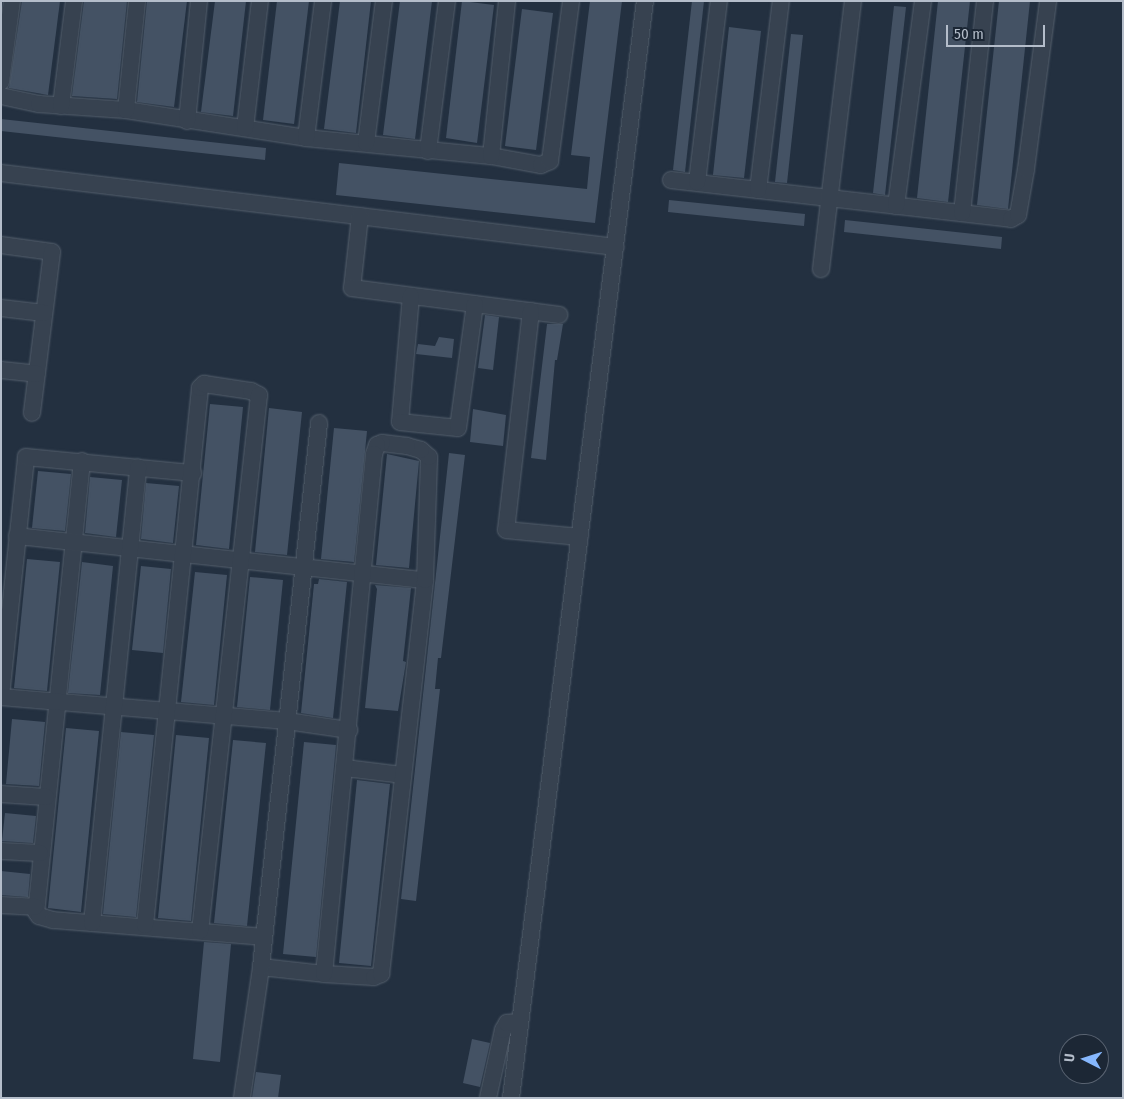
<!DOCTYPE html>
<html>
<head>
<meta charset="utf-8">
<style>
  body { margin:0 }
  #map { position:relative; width:1124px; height:1099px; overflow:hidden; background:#233040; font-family:"Fira Sans Condensed",sans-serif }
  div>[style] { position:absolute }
  .building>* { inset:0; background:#445264 }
  .roads { filter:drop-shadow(0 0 1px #55606d) drop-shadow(0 0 1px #55606d) }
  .minor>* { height:16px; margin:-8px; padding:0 8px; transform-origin:8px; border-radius:8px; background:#374250 }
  span { translate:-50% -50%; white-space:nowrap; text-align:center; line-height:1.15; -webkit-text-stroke:4px #1c2735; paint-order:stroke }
  .frame { position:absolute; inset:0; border:2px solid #b4bdca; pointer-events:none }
  .north { position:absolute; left:1059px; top:1034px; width:50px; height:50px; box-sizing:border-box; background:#1c2735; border:1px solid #596371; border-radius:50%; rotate:275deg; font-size:14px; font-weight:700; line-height:20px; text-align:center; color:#b4bdca }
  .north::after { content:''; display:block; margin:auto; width:18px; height:22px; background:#86b7fd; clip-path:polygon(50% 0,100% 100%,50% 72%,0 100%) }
  .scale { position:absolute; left:946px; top:25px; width:99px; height:22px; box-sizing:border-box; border:2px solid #b4bdca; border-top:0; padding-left:6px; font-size:15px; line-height:18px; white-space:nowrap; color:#b4bdca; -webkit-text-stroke:4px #1c2735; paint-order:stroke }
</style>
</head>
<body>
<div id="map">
  <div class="building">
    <div style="clip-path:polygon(22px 1px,60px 1px,48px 95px,9px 88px)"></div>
    <div style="clip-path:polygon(84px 1px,127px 1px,117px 99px,72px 96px)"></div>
    <div style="clip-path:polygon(147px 1px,187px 1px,174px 107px,137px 102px)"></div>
    <div style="clip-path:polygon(215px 1px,246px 1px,233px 116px,201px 112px)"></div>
    <div style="clip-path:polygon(277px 1px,309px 1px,294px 124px,263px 120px)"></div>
    <div style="clip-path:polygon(340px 1px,371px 1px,356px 133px,324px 129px)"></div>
    <div style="clip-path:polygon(400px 1px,432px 1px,415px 139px,383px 135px)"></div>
    <div style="clip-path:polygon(462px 1px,494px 5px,477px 143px,446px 138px)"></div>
    <div style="clip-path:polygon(590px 1px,622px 1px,595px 223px,336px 195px,339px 163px,587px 189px,590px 157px,571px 155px)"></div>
    <div style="clip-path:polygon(692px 1px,704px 1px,685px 172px,673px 170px)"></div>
    <div style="clip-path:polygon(938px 1px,970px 1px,948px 202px,917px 198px)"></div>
    <div style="clip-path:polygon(999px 1px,1030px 1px,1008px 209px,977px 205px)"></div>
    <div style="clip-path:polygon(894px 6px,906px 7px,885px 195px,873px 193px)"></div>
    <div style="clip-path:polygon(522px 9px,553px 13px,536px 150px,505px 146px)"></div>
    <div style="clip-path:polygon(729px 27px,761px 31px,744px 178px,713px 175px)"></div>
    <div style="clip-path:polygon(791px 34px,803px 35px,787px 183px,775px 182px)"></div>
    <div style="clip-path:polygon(1px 119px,266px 148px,265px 160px,1px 131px)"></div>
    <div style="clip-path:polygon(669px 200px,805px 214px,804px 226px,668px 212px)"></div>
    <div style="clip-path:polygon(845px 220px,1002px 237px,1001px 249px,844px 232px)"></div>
    <div style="clip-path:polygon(485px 315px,499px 317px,493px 370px,478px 368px)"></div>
    <div style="clip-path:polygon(547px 324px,563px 324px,557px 360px,555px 360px,546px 460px,531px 458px)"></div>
    <div style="clip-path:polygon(439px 337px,454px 339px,452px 358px,416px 354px,418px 344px,435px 346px)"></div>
    <div style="clip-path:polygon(210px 404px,243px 407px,229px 549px,196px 545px)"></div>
    <div style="clip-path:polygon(269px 408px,302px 412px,287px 555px,255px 552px)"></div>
    <div style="clip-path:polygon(473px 409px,506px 415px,503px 446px,470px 442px)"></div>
    <div style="clip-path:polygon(334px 428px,367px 431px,354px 562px,321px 559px)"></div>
    <div style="clip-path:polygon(449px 453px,465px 455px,441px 658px,438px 658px,435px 689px,440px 689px,416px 901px,401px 899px)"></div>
    <div style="clip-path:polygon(387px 454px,419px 461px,409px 568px,376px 565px)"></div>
    <div style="clip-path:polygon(38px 471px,71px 474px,65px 531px,32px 528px)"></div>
    <div style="clip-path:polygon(90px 477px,122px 480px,116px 537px,85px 533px)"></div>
    <div style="clip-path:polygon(146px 483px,179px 486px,173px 543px,141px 539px)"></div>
    <div style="clip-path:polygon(27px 559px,60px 562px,47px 691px,14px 688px)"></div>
    <div style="clip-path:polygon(82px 562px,113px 566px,100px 695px,68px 693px)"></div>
    <div style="clip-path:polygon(141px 566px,171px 569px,163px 653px,132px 650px)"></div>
    <div style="clip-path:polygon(195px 572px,227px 575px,214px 705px,181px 702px)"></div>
    <div style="clip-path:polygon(250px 577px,283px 580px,270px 710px,237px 707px)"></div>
    <div style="clip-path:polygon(319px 579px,347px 582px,333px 718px,301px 713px,314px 584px,318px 584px)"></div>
    <div style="clip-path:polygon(375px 585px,411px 588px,403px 661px,406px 662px,398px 711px,365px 708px,377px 589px)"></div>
    <div style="clip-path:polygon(12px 719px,45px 722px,39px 786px,6px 784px)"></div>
    <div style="clip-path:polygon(66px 728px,99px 731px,81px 912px,48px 908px)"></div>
    <div style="clip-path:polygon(121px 732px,154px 735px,136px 917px,103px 914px)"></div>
    <div style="clip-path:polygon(176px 735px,209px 738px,191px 921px,158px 918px)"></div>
    <div style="clip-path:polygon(233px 740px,266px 743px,247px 926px,214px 923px)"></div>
    <div style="clip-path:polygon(304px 742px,336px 745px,316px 957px,283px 954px)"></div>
    <div style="clip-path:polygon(357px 780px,390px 784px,371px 966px,339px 963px)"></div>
    <div style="clip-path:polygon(5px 813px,36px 816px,33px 843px,2px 841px)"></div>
    <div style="clip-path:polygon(1px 871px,30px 874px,28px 897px,1px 895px)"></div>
    <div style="clip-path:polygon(204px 942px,231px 944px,220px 1062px,193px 1059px)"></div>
    <div style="clip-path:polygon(472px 1039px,490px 1043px,480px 1087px,463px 1083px)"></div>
    <div style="clip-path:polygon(256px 1072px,281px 1075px,278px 1098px,252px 1098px)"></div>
  </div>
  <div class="roads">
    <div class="minor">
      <div style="left:1px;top:82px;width:82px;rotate:-82.3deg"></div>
      <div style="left:1px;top:96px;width:39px;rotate:12deg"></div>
      <div style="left:39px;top:104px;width:87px;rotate:3.9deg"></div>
      <div style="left:126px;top:110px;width:182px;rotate:8.8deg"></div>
      <div style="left:306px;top:138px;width:186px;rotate:5.6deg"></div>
      <div style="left:491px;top:156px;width:51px;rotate:10.2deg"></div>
      <div style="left:541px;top:165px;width:10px;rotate:-24deg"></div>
      <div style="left:550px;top:161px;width:161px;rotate:-82.5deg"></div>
      <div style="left:61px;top:106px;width:106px;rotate:-82.9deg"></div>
      <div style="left:126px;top:110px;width:110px;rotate:-84.2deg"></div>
      <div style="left:187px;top:121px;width:121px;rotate:-84.3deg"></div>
      <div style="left:245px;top:128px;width:128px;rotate:-83.3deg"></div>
      <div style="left:306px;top:138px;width:138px;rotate:-82.9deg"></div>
      <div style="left:366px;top:143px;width:143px;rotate:-82.8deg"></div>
      <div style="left:428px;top:151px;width:151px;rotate:-82.8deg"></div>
      <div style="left:491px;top:156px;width:156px;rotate:-84.1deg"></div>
      <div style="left:1px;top:173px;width:619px;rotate:6.86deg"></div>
      <div style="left:671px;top:180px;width:342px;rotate:6.5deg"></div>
      <div style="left:1011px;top:219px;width:8px;rotate:-30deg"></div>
      <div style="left:1018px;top:215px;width:47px;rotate:-80.1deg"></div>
      <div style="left:1026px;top:169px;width:169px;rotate:-82.5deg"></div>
      <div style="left:697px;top:182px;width:182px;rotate:-83.1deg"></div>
      <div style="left:758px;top:190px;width:190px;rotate:-83.1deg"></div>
      <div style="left:896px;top:206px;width:207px;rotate:-82.5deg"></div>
      <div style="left:962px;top:213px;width:213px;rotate:-83.8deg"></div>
      <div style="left:360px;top:216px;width:72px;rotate:96.3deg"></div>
      <div style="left:352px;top:288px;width:209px;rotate:7.4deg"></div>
      <div style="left:1px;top:245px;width:51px;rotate:7.8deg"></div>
      <div style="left:52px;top:252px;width:162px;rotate:97.1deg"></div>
      <div style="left:821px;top:269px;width:270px;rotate:-83.2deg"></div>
      <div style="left:411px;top:296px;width:126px;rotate:95deg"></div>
      <div style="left:400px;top:422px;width:58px;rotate:5.9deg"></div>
      <div style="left:458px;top:428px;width:125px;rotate:-82.2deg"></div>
      <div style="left:1px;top:308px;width:43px;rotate:6.6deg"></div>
      <div style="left:531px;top:311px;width:220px;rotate:96.5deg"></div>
      <div style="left:506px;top:530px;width:74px;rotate:5.4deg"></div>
      <div style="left:1px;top:370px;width:36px;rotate:6deg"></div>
      <div style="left:82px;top:461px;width:453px;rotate:95.8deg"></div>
      <div style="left:36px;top:912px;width:5px;rotate:53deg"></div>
      <div style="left:39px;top:916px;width:15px;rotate:16deg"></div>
      <div style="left:53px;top:920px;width:211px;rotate:4.6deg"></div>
      <div style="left:17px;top:536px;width:410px;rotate:6.2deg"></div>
      <div style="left:1px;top:696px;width:240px;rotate:-84deg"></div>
      <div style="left:26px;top:457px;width:168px;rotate:5.5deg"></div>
      <div style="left:1px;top:697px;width:287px;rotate:4.8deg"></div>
      <div style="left:287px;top:721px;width:63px;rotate:8.3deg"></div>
      <div style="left:345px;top:768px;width:57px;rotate:7deg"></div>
      <div style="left:1px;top:794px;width:45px;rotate:3.8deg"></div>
      <div style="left:1px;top:851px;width:39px;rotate:3deg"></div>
      <div style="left:1px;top:905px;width:34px;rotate:3deg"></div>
      <div style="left:92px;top:923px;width:458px;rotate:-84.2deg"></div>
      <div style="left:145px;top:925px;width:540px;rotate:-84.15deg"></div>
      <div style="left:200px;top:388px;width:6px;rotate:-45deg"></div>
      <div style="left:204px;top:384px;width:48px;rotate:8.5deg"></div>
      <div style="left:251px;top:391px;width:9px;rotate:27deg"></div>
      <div style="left:259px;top:395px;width:539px;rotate:96.28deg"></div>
      <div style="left:261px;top:967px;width:63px;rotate:6.3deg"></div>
      <div style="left:324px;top:974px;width:50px;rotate:3.4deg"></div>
      <div style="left:374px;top:977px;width:8px;rotate:-23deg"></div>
      <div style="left:381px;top:974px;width:396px;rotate:-83.6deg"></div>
      <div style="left:425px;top:580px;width:123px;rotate:-88.1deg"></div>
      <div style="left:429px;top:457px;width:11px;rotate:-139deg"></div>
      <div style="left:421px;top:450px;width:15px;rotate:-164deg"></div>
      <div style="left:407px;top:446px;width:25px;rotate:-173deg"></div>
      <div style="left:382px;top:443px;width:5px;rotate:158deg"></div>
      <div style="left:377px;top:445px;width:9px;rotate:108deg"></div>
      <div style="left:374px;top:454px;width:522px;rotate:95.49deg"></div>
      <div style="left:242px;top:1098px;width:132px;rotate:-81.7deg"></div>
      <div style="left:261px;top:967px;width:547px;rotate:-83.91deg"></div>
      <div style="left:488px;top:1098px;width:70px;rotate:-77.6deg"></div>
      <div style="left:503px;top:1030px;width:8px;rotate:-60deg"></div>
      <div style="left:507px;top:1023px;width:12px;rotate:-5deg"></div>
      <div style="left:511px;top:1098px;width:1105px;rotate:-83.04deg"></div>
    </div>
  </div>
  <div class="frame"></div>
  <div class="north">U</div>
  <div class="scale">50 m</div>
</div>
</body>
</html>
